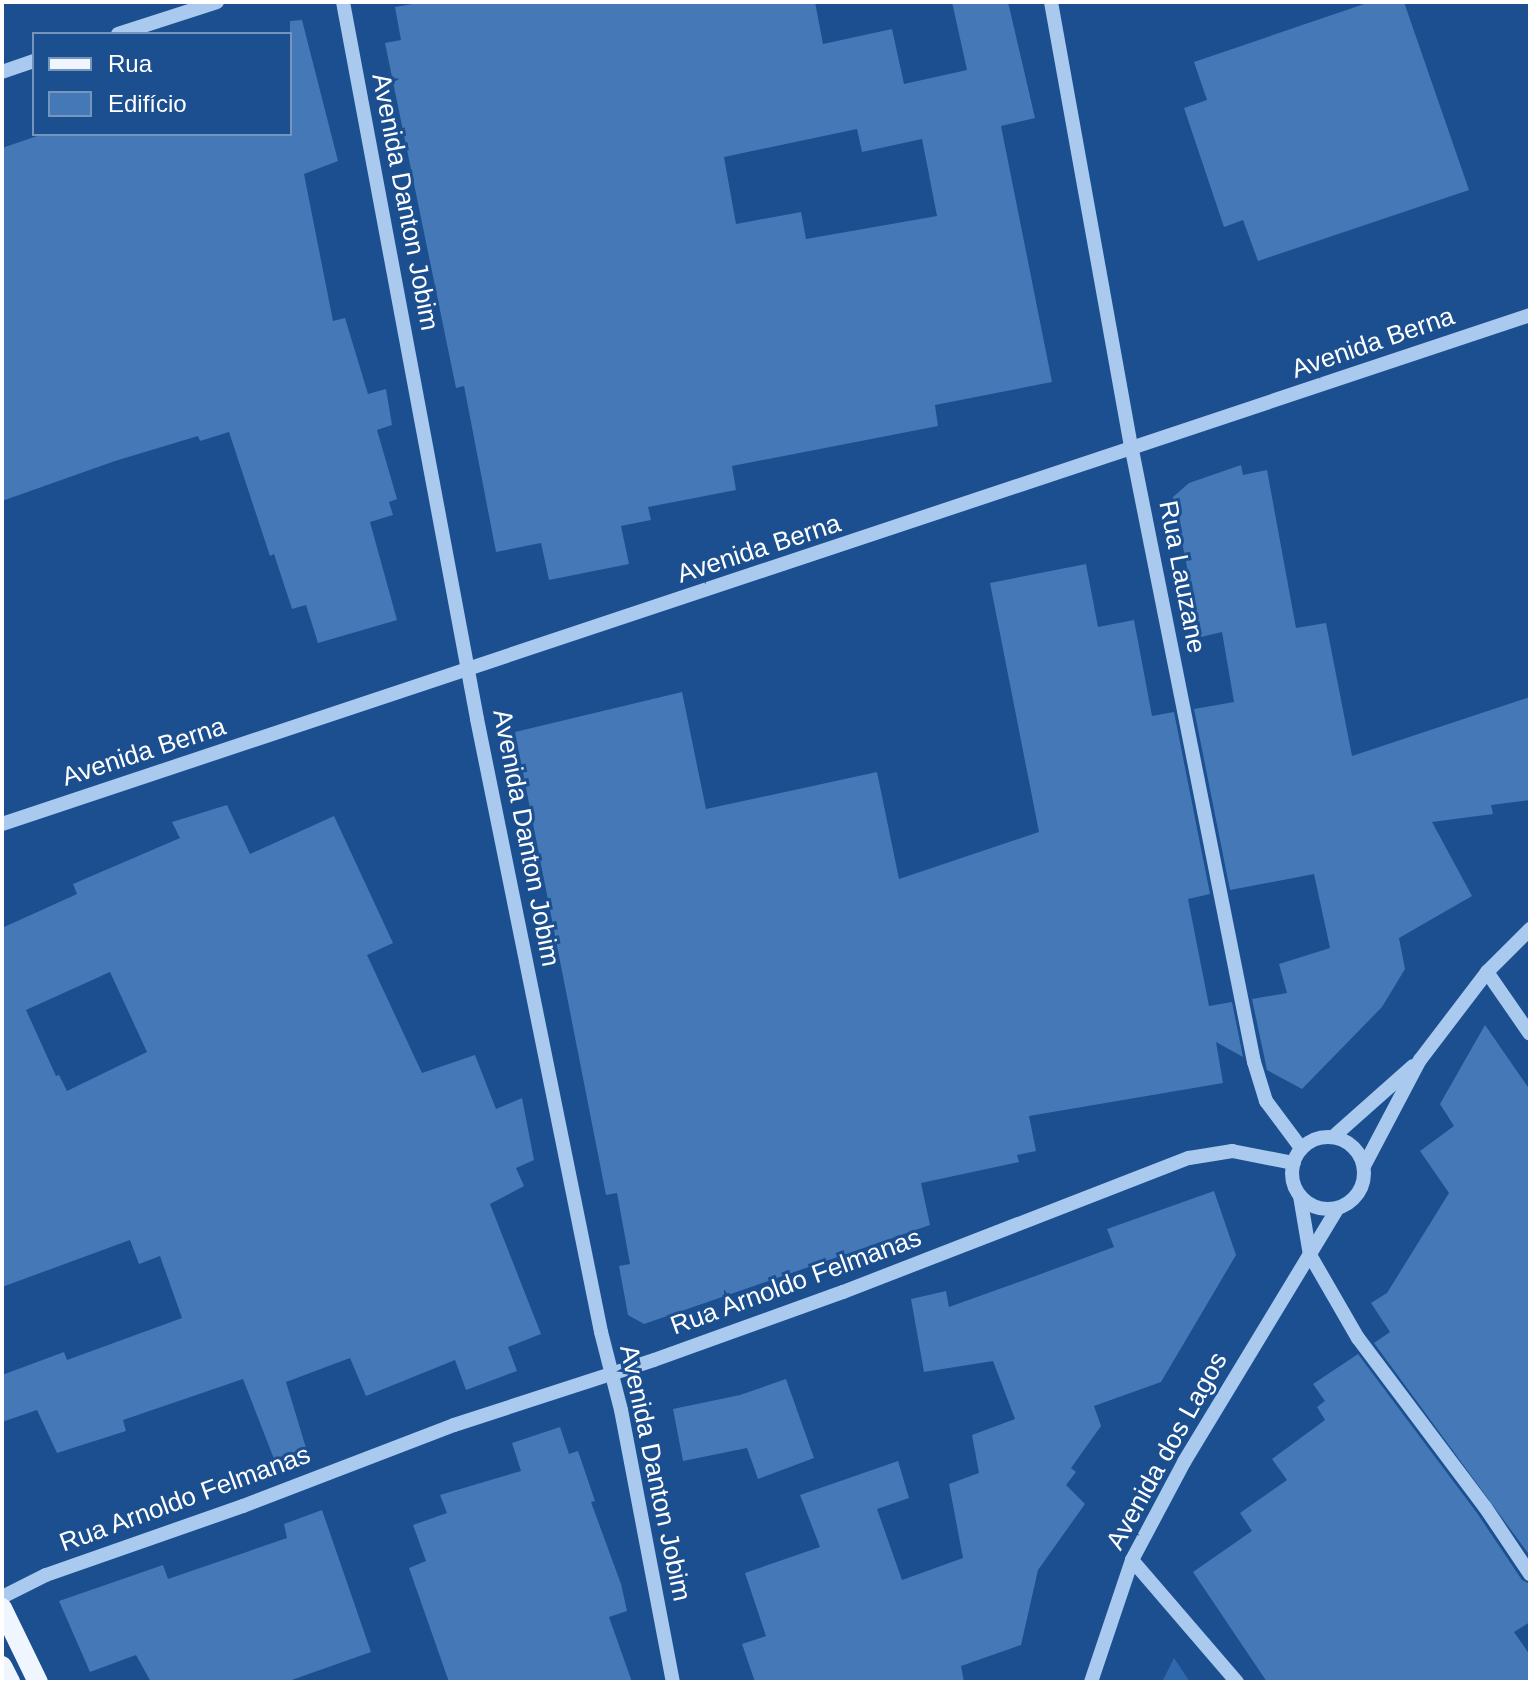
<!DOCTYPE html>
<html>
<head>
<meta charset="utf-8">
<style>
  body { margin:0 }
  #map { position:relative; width:1532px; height:1684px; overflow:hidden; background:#1b4f8f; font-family:Arial,sans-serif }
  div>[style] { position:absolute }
  .green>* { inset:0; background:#2e69ad }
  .building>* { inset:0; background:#4478b7 }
  .minor>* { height:14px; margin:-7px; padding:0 7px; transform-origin:7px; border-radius:7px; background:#a9c9ee }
  .minor>.ring { margin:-7px; padding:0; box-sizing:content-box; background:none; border:14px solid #a9c9ee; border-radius:50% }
  .major>* { height:20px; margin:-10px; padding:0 10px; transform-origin:10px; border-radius:10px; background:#f0f6ff }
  span { translate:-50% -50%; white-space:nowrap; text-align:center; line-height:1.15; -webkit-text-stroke:6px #1b4f8f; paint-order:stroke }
  .street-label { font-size:26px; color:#fff }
  .frame { position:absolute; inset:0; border:4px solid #fff; pointer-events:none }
  .legend { position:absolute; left:32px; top:32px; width:260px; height:104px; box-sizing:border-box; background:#1b4f8f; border:2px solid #7695bc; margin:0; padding:10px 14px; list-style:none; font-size:24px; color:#fff }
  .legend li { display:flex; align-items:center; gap:16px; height:40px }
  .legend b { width:40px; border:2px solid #7695bc }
</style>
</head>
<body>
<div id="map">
  <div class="green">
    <div style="clip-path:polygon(1174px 1658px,1190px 1682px,1162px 1682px)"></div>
  </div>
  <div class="building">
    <div style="clip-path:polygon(evenodd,423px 2px,815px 2px,823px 44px,892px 29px,904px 84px,967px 70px,952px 2px,1008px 2px,1035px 118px,1001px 126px,1052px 382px,935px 405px,938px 426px,732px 466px,736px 490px,648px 507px,651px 520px,621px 526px,629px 564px,549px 580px,541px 543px,496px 552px,464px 386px,456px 388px,385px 43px,401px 40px,395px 7px,423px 2px,857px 129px,862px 152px,922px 139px,937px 216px,806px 239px,801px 212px,736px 224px,724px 157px,857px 129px)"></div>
    <div style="clip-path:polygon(1370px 2px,1404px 2px,1469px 190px,1258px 261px,1243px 220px,1224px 227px,1184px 108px,1207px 100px,1194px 62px)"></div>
    <div style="clip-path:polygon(302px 20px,338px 161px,304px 174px,333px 321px,345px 318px,368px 394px,386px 389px,392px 425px,377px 430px,397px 499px,389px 502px,393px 515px,370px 522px,397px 620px,318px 643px,306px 605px,292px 609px,274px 554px,270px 556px,229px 432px,200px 441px,198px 436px,115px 461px,2px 501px,2px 148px,43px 134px,290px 134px,290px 21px)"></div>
    <div style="clip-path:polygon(1241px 465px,1243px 475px,1267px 470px,1296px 628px,1326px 623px,1352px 756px,1530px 697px,1530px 800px,1491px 805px,1493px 814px,1432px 822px,1472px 896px,1399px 938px,1405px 969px,1382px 1007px,1302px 1089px,1267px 1070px,1252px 999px,1287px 993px,1279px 964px,1330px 948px,1314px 874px,1230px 890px,1194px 709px,1234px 702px,1222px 632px,1201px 637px,1173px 497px,1189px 483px)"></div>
    <div style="clip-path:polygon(1086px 564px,1098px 627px,1134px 620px,1152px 716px,1174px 712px,1210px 894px,1188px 899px,1209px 1006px,1232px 1002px,1243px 1057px,1216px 1042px,1223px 1083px,1029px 1116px,1036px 1151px,1017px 1155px,1019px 1162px,921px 1183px,930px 1225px,644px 1324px,628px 1315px,619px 1266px,630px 1264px,617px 1193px,606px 1195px,515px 732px,682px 692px,706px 809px,877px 772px,899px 879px,1039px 832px,990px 583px)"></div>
    <div style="clip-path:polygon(evenodd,227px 805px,250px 854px,334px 816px,393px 943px,367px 955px,422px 1073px,475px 1055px,496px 1109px,522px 1098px,534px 1160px,516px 1168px,524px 1186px,490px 1204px,541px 1334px,508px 1347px,517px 1371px,466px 1390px,455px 1360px,366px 1396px,350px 1358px,286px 1382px,306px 1448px,274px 1459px,243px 1379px,123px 1420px,126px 1431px,57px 1453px,37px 1410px,2px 1422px,2px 1375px,64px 1352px,67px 1360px,182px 1318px,160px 1256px,139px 1264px,130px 1240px,2px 1287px,2px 928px,77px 894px,73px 884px,180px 838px,172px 822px,227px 805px,110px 972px,147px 1052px,67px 1091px,59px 1075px,56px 1076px,26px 1010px,110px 972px)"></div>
    <div style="clip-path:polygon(1485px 1025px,1530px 1090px,1530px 1556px,1374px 1343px,1390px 1332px,1371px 1303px,1387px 1293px,1449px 1193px,1420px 1151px,1454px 1126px,1440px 1104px)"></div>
    <div style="clip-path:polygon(1214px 1191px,1236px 1255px,1161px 1382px,1094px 1406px,1101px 1426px,1071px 1468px,1076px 1472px,1066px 1485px,1085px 1504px,1038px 1570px,1021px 1645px,961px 1666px,964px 1682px,755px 1682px,742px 1644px,766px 1636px,745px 1573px,820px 1547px,800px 1495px,898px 1461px,909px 1498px,877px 1509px,902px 1580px,963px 1558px,949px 1484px,979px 1473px,972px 1435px,1015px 1419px,993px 1361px,924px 1372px,911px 1299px,946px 1291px,949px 1307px,1030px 1278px,1114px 1247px,1107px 1229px)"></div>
    <div style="clip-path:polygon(1358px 1354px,1477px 1513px,1522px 1580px,1530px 1584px,1530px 1622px,1514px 1632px,1530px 1655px,1530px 1682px,1267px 1682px,1193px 1572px,1252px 1531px,1240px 1513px,1287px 1480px,1272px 1459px,1325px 1420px,1317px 1407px,1325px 1401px,1313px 1384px)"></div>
    <div style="clip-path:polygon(786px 1379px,814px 1458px,758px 1479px,747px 1448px,683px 1461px,673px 1409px,740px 1395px)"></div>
    <div style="clip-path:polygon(560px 1427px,569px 1454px,578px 1451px,595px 1501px,591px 1502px,621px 1584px,627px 1611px,609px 1617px,632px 1682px,449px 1682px,409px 1568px,426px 1561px,413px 1525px,447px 1513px,440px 1495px,521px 1471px,512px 1443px)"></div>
    <div style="clip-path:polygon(322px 1510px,371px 1652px,286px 1682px,151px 1682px,136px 1655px,90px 1672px,59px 1601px,163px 1565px,168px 1579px,287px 1538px,284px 1524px)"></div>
  </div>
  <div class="minor">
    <div style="left:343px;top:2px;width:729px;rotate:79.41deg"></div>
    <div style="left:477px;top:719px;width:625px;rotate:78.56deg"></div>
    <div style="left:601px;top:1332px;width:81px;rotate:75.6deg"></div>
    <div style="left:621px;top:1410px;width:277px;rotate:79.2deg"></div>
    <div style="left:1051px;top:2px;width:455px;rotate:79.8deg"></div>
    <div style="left:1132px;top:450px;width:624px;rotate:78.73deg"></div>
    <div style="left:1254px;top:1062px;width:41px;rotate:72.9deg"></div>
    <div style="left:1266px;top:1101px;width:59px;rotate:53.3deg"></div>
    <div style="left:118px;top:34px;width:104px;rotate:-17.9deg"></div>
    <div style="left:2px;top:72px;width:34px;rotate:-19deg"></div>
    <div style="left:2px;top:824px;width:1611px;rotate:-18.42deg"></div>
    <div style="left:1487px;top:972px;width:75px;rotate:55.3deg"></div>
    <div style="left:1333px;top:1137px;width:107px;rotate:-41.6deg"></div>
    <div class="ring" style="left:1292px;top:1137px;width:58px;height:58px"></div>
    <div style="left:1364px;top:1166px;width:120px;rotate:-62.2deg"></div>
    <div style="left:1420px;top:1060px;width:111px;rotate:-52.7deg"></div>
    <div style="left:1487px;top:972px;width:61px;rotate:-45deg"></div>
    <div style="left:1300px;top:1196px;width:60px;rotate:80.4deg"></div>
    <div style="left:1310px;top:1255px;width:96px;rotate:60deg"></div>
    <div style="left:1358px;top:1338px;width:211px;rotate:53.1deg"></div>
    <div style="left:1485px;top:1507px;width:81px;rotate:56.1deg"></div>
    <div style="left:1132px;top:1560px;width:161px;rotate:49.3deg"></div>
    <div style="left:2px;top:1597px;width:49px;rotate:-26.6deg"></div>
    <div style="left:46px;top:1575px;width:209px;rotate:-19.3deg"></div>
    <div style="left:243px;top:1506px;width:226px;rotate:-21deg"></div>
    <div style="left:454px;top:1425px;width:210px;rotate:-18deg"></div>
    <div style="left:654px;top:1360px;width:201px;rotate:-19.8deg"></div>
    <div style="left:843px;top:1292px;width:371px;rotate:-21.2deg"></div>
    <div style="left:1189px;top:1158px;width:44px;rotate:-9.2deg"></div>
    <div style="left:1232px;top:1151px;width:63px;rotate:11deg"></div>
    <div style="left:1091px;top:1682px;width:129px;rotate:-71.4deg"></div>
    <div style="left:1132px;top:1560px;width:111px;rotate:-62deg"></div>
    <div style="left:1184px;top:1462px;width:297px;rotate:-58.8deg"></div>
  </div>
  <div class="major">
    <div style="left:2px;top:1608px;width:82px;rotate:64.1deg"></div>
    <div style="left:2px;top:1666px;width:18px;rotate:63deg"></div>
  </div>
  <div class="street-label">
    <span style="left:405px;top:202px;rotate:79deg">Avenida Danton Jobim</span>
    <span style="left:1373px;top:343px;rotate:-19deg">Avenida Berna</span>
    <span style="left:759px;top:549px;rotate:-18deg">Avenida Berna</span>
    <span style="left:1182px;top:577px;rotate:79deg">Rua Lauzane</span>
    <span style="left:144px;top:752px;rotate:-18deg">Avenida Berna</span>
    <span style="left:526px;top:838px;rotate:79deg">Avenida Danton Jobim</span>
    <span style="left:796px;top:1282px;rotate:-20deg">Rua Arnoldo Felmanas</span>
    <span style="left:1167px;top:1451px;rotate:-61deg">Avenida dos Lagos</span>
    <span style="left:655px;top:1473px;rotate:78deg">Avenida Danton Jobim</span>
    <span style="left:185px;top:1499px;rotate:-20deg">Rua Arnoldo Felmanas</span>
  </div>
  <div class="frame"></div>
  <ul class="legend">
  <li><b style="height:10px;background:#f0f6ff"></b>Rua</li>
  <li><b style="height:22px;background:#4478b7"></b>Edifício</li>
  </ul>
</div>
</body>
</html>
